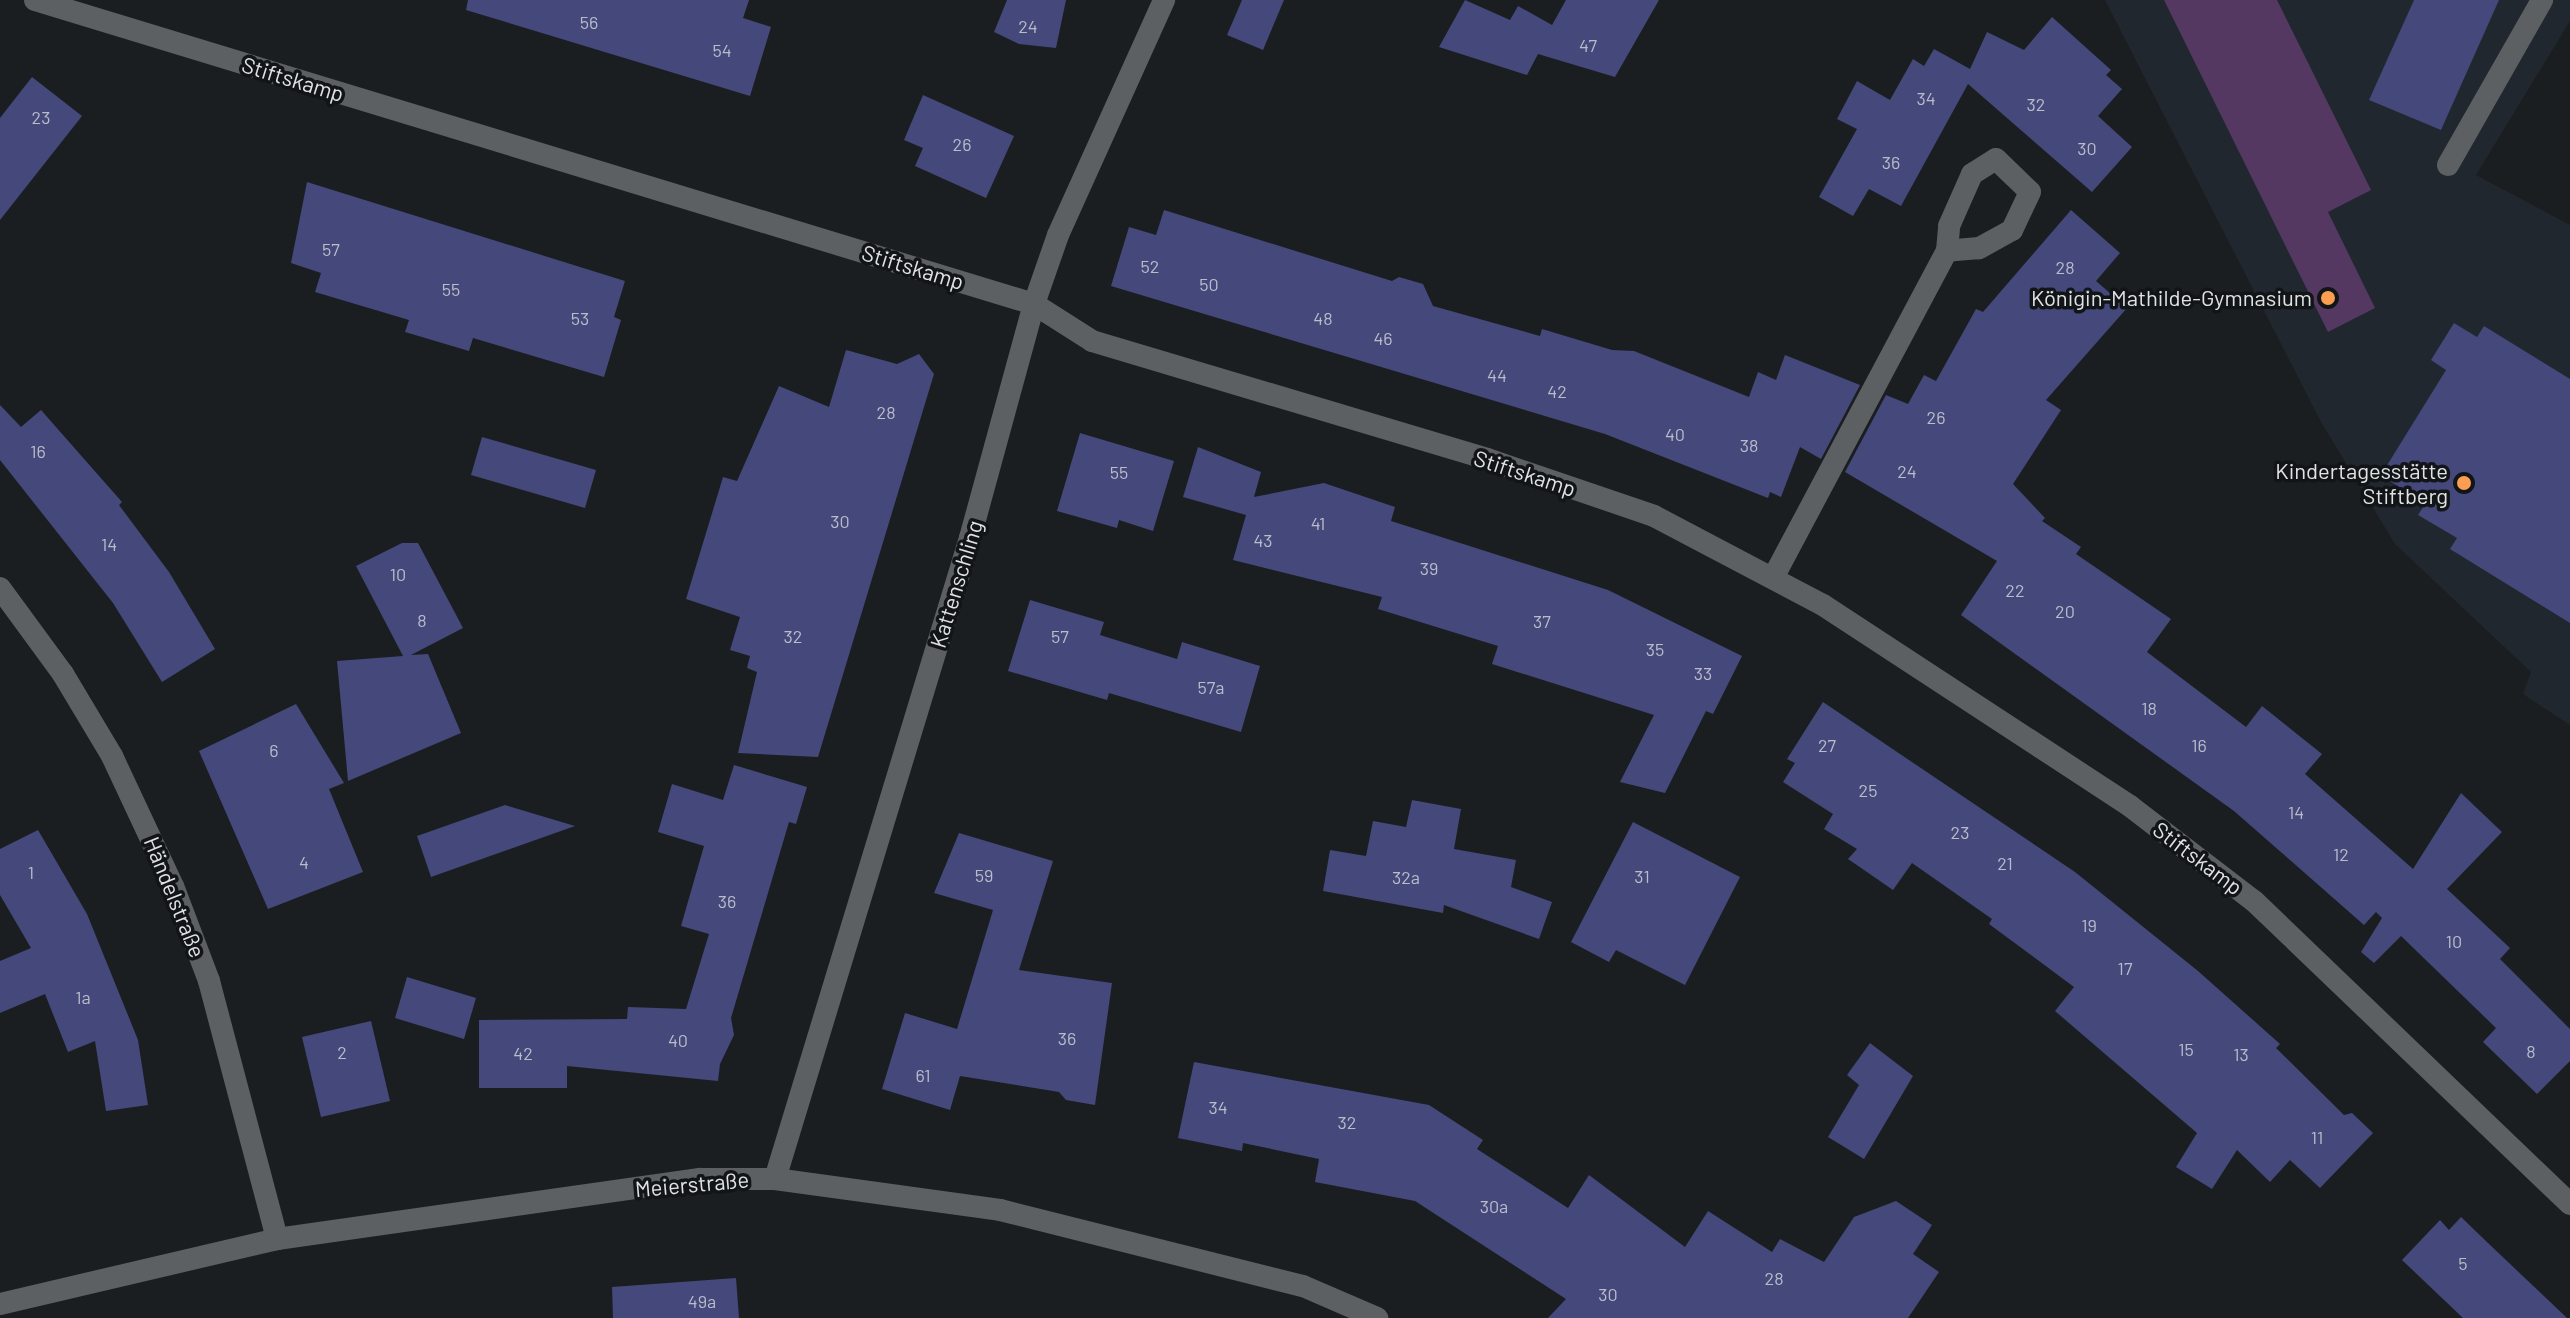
<!DOCTYPE html>
<html>
<head>
<meta charset="utf-8">
<style>
  body { margin:0 }
  #map { position:relative; width:2570px; height:1318px; overflow:hidden; background:#1b1e20; font-family:Barlow,sans-serif }
  div>[style] { position:absolute }
  .built>* { inset:0; background:#20272e }
  .green>* { inset:0; background:#543862 }
  .building>* { inset:0; background:#44487b }
  .service>* { height:22px; margin:-11px; padding:0 11px; transform-origin:11px; border-radius:11px; background:#5d6063 }
  .minor>* { height:22px; margin:-11px; padding:0 11px; transform-origin:11px; border-radius:11px; background:#5d6063 }
  .dots>* { width:22px; height:22px; translate:-50% -50%; box-sizing:border-box; border:4px solid #121517; border-radius:50% }
  span { translate:-50% -50%; white-space:nowrap; text-align:center; line-height:1.15; -webkit-text-stroke:7px #121517; paint-order:stroke }
  .number-label { font-size:18px; color:#b9bcc9 }
  .number-label span { -webkit-text-stroke-width:0 }
  .street-label { font-size:22px; color:#e0e2e3 }
  .poi-label { font-size:22px; color:#e0e2e3 }
  .right { translate:-100% -50%; text-align:right }
</style>
</head>
<body>
<div id="map">
  <div class="built">
    <div style="clip-path:polygon(2105px 0,2570px 0,2570px 21px,2476px 175px,2570px 225px,2570px 725px,2523px 694px,2531px 672px,2395px 544px,2321px 422px)"></div>
  </div>
  <div class="green">
    <div style="clip-path:polygon(2164px 0,2277px 0,2371px 190px,2328px 212px,2375px 308px,2328px 332px)"></div>
  </div>
  <div class="building">
    <div style="clip-path:polygon(468px 0,749px 0,743px 18px,771px 27px,750px 96px,466px 10px)"></div>
    <div style="clip-path:polygon(1007px 0,1066px 0,1056px 48px,1019px 44px,994px 32px)"></div>
    <div style="clip-path:polygon(1242px 0,1284px 0,1263px 50px,1227px 35px)"></div>
    <div style="clip-path:polygon(1465px 0,1510px 20px,1518px 6px,1552px 25px,1566px 0,1659px 0,1615px 77px,1538px 54px,1527px 75px,1439px 47px)"></div>
    <div style="clip-path:polygon(2414px 0,2499px 0,2441px 130px,2369px 100px)"></div>
    <div style="clip-path:polygon(2052px 17px,2111px 70px,2106px 75px,2122px 89px,2098px 116px,2132px 147px,2092px 192px,1968px 84px,1901px 206px,1869px 189px,1853px 216px,1819px 197px,1857px 129px,1837px 119px,1857px 81px,1890px 100px,1913px 59px,1924px 66px,1934px 49px,1970px 69px,1987px 32px,2024px 50px)"></div>
    <div style="clip-path:polygon(32px 77px,82px 116px,0 220px,0 118px)"></div>
    <div style="clip-path:polygon(923px 95px,1014px 136px,986px 198px,915px 166px,923px 148px,904px 140px)"></div>
    <div style="clip-path:polygon(307px 182px,625px 281px,614px 317px,621px 320px,604px 377px,473px 338px,469px 351px,405px 332px,409px 320px,315px 292px,321px 273px,291px 263px)"></div>
    <div style="clip-path:polygon(1164px 210px,1392px 281px,1399px 277px,1423px 284px,1433px 306px,1540px 336px,1542px 329px,1612px 350px,1634px 351px,1749px 397px,1758px 372px,1776px 380px,1785px 355px,1860px 385px,1821px 459px,1800px 447px,1781px 497px,1770px 492px,1768px 498px,1605px 434px,1111px 286px,1129px 227px,1156px 235px)"></div>
    <div style="clip-path:polygon(2071px 210px,2120px 253px,2096px 281px,2127px 308px,2046px 400px,2061px 410px,2013px 484px,2045px 518px,2042px 521px,2081px 547px,2076px 554px,2171px 619px,2147px 652px,2246px 727px,2262px 706px,2322px 754px,2305px 774px,2413px 869px,2461px 793px,2502px 832px,2447px 889px,2510px 948px,2500px 959px,2570px 1029px,2570px 1061px,2537px 1094px,2483px 1042px,2496px 1028px,2401px 936px,2374px 963px,2361px 952px,2382px 918px,2376px 912px,2364px 925px,2234px 811px,1961px 615px,1997px 561px,1845px 472px,1886px 395px,1908px 404px,1924px 375px,1936px 381px,1976px 309px,1983px 312px)"></div>
    <div style="clip-path:polygon(2454px 323px,2477px 337px,2484px 326px,2570px 379px,2570px 623px,2450px 549px,2457px 538px,2418px 515px,2425px 504px,2381px 475px,2446px 370px,2431px 360px)"></div>
    <div style="clip-path:polygon(846px 350px,897px 364px,919px 354px,934px 374px,818px 757px,738px 753px,757px 672px,747px 668px,750px 656px,730px 650px,740px 617px,686px 599px,723px 477px,737px 481px,779px 386px,829px 407px)"></div>
    <div style="clip-path:polygon(0 405px,21px 427px,41px 410px,122px 502px,119px 505px,169px 572px,215px 649px,162px 682px,113px 603px,0 460px)"></div>
    <div style="clip-path:polygon(1080px 433px,1174px 461px,1153px 531px,1119px 520px,1117px 528px,1057px 511px)"></div>
    <div style="clip-path:polygon(482px 437px,596px 470px,585px 508px,471px 475px)"></div>
    <div style="clip-path:polygon(1198px 447px,1261px 472px,1254px 497px,1324px 483px,1395px 507px,1391px 521px,1608px 590px,1742px 656px,1713px 714px,1706px 711px,1665px 793px,1620px 782px,1654px 715px,1492px 664px,1498px 646px,1378px 609px,1382px 597px,1233px 560px,1246px 515px,1183px 497px)"></div>
    <div style="clip-path:polygon(402px 543px,418px 543px,463px 628px,411px 655px,428px 654px,461px 733px,348px 781px,337px 661px,403px 656px,356px 566px)"></div>
    <div style="clip-path:polygon(1030px 600px,1104px 622px,1100px 635px,1177px 659px,1182px 642px,1260px 666px,1241px 732px,1109px 693px,1107px 700px,1008px 671px)"></div>
    <div style="clip-path:polygon(1823px 702px,2075px 872px,2198px 971px,2280px 1044px,2276px 1048px,2344px 1115px,2352px 1113px,2373px 1133px,2320px 1188px,2290px 1160px,2270px 1182px,2237px 1150px,2212px 1189px,2176px 1167px,2197px 1133px,2055px 1011px,2074px 987px,1989px 924px,1992px 919px,1912px 863px,1893px 890px,1848px 859px,1857px 849px,1824px 829px,1833px 814px,1783px 782px,1795px 763px,1787px 759px)"></div>
    <div style="clip-path:polygon(296px 704px,344px 783px,329px 789px,363px 872px,268px 909px,199px 751px)"></div>
    <div style="clip-path:polygon(734px 765px,807px 787px,796px 824px,789px 822px,731px 1018px,734px 1035px,720px 1064px,718px 1081px,567px 1066px,567px 1088px,479px 1088px,479px 1020px,627px 1019px,628px 1007px,686px 1009px,709px 934px,681px 926px,704px 846px,658px 832px,672px 784px,723px 800px)"></div>
    <div style="clip-path:polygon(1412px 800px,1461px 809px,1454px 849px,1516px 860px,1511px 887px,1552px 902px,1539px 939px,1444px 905px,1443px 913px,1323px 891px,1330px 850px,1366px 856px,1373px 821px,1406px 827px)"></div>
    <div style="clip-path:polygon(505px 805px,575px 826px,431px 877px,417px 836px)"></div>
    <div style="clip-path:polygon(1633px 822px,1740px 877px,1685px 985px,1616px 950px,1609px 962px,1571px 942px)"></div>
    <div style="clip-path:polygon(38px 830px,87px 914px,138px 1040px,148px 1105px,106px 1111px,95px 1041px,68px 1052px,45px 994px,0 1013px,0 961px,31px 948px,0 895px,0 849px)"></div>
    <div style="clip-path:polygon(959px 833px,1053px 861px,1019px 970px,1112px 983px,1095px 1105px,1066px 1100px,1059px 1092px,960px 1076px,950px 1110px,882px 1089px,905px 1013px,957px 1029px,993px 910px,934px 893px)"></div>
    <div style="clip-path:polygon(407px 977px,476px 998px,464px 1039px,395px 1018px)"></div>
    <div style="clip-path:polygon(371px 1021px,390px 1101px,321px 1117px,302px 1037px)"></div>
    <div style="clip-path:polygon(1870px 1043px,1913px 1076px,1864px 1159px,1828px 1137px,1859px 1085px,1847px 1075px)"></div>
    <div style="clip-path:polygon(1194px 1062px,1429px 1105px,1483px 1140px,1477px 1149px,1568px 1208px,1589px 1175px,1685px 1247px,1708px 1211px,1772px 1252px,1780px 1239px,1824px 1262px,1854px 1217px,1896px 1201px,1932px 1225px,1913px 1254px,1939px 1272px,1908px 1318px,1548px 1318px,1566px 1299px,1415px 1201px,1315px 1182px,1319px 1159px,1243px 1143px,1242px 1151px,1178px 1138px)"></div>
    <div style="clip-path:polygon(2461px 1217px,2488px 1243px,2567px 1318px,2463px 1318px,2402px 1260px,2440px 1220px,2449px 1230px)"></div>
    <div style="clip-path:polygon(736px 1278px,739px 1318px,613px 1318px,612px 1287px)"></div>
  </div>
  <div class="service">
    <div style="left:2448px;top:165px;width:190px;rotate:-60.3deg"></div>
  </div>
  <div class="minor">
    <div style="left:35px;top:0;width:1044px;rotate:16.93deg"></div>
    <div style="left:1034px;top:304px;width:69px;rotate:32.5deg"></div>
    <div style="left:1092px;top:341px;width:412px;rotate:16.6deg"></div>
    <div style="left:1487px;top:459px;width:176px;rotate:18.8deg"></div>
    <div style="left:1654px;top:516px;width:191px;rotate:27.8deg"></div>
    <div style="left:1823px;top:605px;width:367px;rotate:33.2deg"></div>
    <div style="left:2130px;top:806px;width:156px;rotate:37.5deg"></div>
    <div style="left:2254px;top:901px;width:438px;rotate:43.8deg"></div>
    <div style="left:1774px;top:576px;width:368px;rotate:-62deg"></div>
    <div style="left:1947px;top:251px;width:25px;rotate:-85deg"></div>
    <div style="left:1949px;top:226px;width:57px;rotate:-66.1deg"></div>
    <div style="left:1972px;top:174px;width:28px;rotate:-32deg"></div>
    <div style="left:1996px;top:159px;width:47px;rotate:44.1deg"></div>
    <div style="left:2030px;top:192px;width:42px;rotate:115.3deg"></div>
    <div style="left:2012px;top:230px;width:38px;rotate:151deg"></div>
    <div style="left:1979px;top:248px;width:32px;rotate:175deg"></div>
    <div style="left:0;top:588px;width:107px;rotate:53.8deg"></div>
    <div style="left:63px;top:674px;width:96px;rotate:59.1deg"></div>
    <div style="left:112px;top:756px;width:144px;rotate:64.9deg"></div>
    <div style="left:173px;top:886px;width:102px;rotate:69.2deg"></div>
    <div style="left:209px;top:981px;width:267px;rotate:75.2deg"></div>
    <div style="left:775px;top:1179px;width:670px;rotate:-73.08deg"></div>
    <div style="left:970px;top:538px;width:243px;rotate:-74.7deg"></div>
    <div style="left:1034px;top:304px;width:73px;rotate:-70.8deg"></div>
    <div style="left:1058px;top:235px;width:258px;rotate:-65.7deg"></div>
    <div style="left:0;top:1304px;width:285px;rotate:-13.2deg"></div>
    <div style="left:277px;top:1239px;width:427px;rotate:-8.1deg"></div>
    <div style="left:700px;top:1179px;width:75px"></div>
    <div style="left:775px;top:1179px;width:227px;rotate:7.8deg"></div>
    <div style="left:1000px;top:1210px;width:312px;rotate:14.1deg"></div>
    <div style="left:1303px;top:1286px;width:81px;rotate:23.4deg"></div>
  </div>
  <div class="dots">
    <div style="left:2328px;top:298px;background:#fb9e52"></div>
    <div style="left:2464px;top:483px;background:#fb9e52"></div>
  </div>
  <div class="number-label">
    <span style="left:589px;top:22px">56</span>
    <span style="left:1028px;top:26px">24</span>
    <span style="left:1588px;top:45px">47</span>
    <span style="left:722px;top:50px">54</span>
    <span style="left:1926px;top:98px">34</span>
    <span style="left:2036px;top:104px">32</span>
    <span style="left:41px;top:117px">23</span>
    <span style="left:962px;top:144px">26</span>
    <span style="left:2087px;top:148px">30</span>
    <span style="left:1891px;top:162px">36</span>
    <span style="left:331px;top:249px">57</span>
    <span style="left:1150px;top:266px">52</span>
    <span style="left:2065px;top:267px">28</span>
    <span style="left:1209px;top:284px">50</span>
    <span style="left:451px;top:289px">55</span>
    <span style="left:580px;top:318px">53</span>
    <span style="left:1323px;top:318px">48</span>
    <span style="left:1383px;top:338px">46</span>
    <span style="left:1497px;top:375px">44</span>
    <span style="left:1557px;top:391px">42</span>
    <span style="left:886px;top:412px">28</span>
    <span style="left:1936px;top:417px">26</span>
    <span style="left:1675px;top:434px">40</span>
    <span style="left:1749px;top:445px">38</span>
    <span style="left:38px;top:451px">16</span>
    <span style="left:1907px;top:471px">24</span>
    <span style="left:1119px;top:472px">55</span>
    <span style="left:840px;top:521px">30</span>
    <span style="left:1318px;top:523px">41</span>
    <span style="left:1263px;top:540px">43</span>
    <span style="left:109px;top:544px">14</span>
    <span style="left:1429px;top:568px">39</span>
    <span style="left:398px;top:574px">10</span>
    <span style="left:2015px;top:590px">22</span>
    <span style="left:2065px;top:611px">20</span>
    <span style="left:422px;top:620px">8</span>
    <span style="left:1542px;top:621px">37</span>
    <span style="left:793px;top:636px">32</span>
    <span style="left:1060px;top:636px">57</span>
    <span style="left:1655px;top:649px">35</span>
    <span style="left:1703px;top:673px">33</span>
    <span style="left:1211px;top:687px">57a</span>
    <span style="left:2149px;top:708px">18</span>
    <span style="left:1827px;top:745px">27</span>
    <span style="left:2199px;top:745px">16</span>
    <span style="left:274px;top:750px">6</span>
    <span style="left:1868px;top:790px">25</span>
    <span style="left:2296px;top:812px">14</span>
    <span style="left:1960px;top:832px">23</span>
    <span style="left:2341px;top:854px">12</span>
    <span style="left:304px;top:862px">4</span>
    <span style="left:2005px;top:863px">21</span>
    <span style="left:31px;top:872px">1</span>
    <span style="left:984px;top:875px">59</span>
    <span style="left:1642px;top:876px">31</span>
    <span style="left:1406px;top:877px">32a</span>
    <span style="left:727px;top:901px">36</span>
    <span style="left:2089px;top:925px">19</span>
    <span style="left:2454px;top:941px">10</span>
    <span style="left:2125px;top:968px">17</span>
    <span style="left:83px;top:997px">1a</span>
    <span style="left:1067px;top:1038px">36</span>
    <span style="left:678px;top:1040px">40</span>
    <span style="left:2186px;top:1049px">15</span>
    <span style="left:2531px;top:1051px">8</span>
    <span style="left:342px;top:1052px">2</span>
    <span style="left:523px;top:1053px">42</span>
    <span style="left:2241px;top:1054px">13</span>
    <span style="left:923px;top:1075px">61</span>
    <span style="left:1218px;top:1107px">34</span>
    <span style="left:1347px;top:1122px">32</span>
    <span style="left:2317px;top:1137px">11</span>
    <span style="left:1494px;top:1206px">30a</span>
    <span style="left:2463px;top:1263px">5</span>
    <span style="left:1774px;top:1278px">28</span>
    <span style="left:1608px;top:1294px">30</span>
    <span style="left:702px;top:1301px">49a</span>
  </div>
  <div class="street-label">
    <span style="left:293px;top:79px;rotate:17deg">Stiftskamp</span>
    <span style="left:913px;top:267px;rotate:17deg">Stiftskamp</span>
    <span style="left:1525px;top:473px;rotate:18deg">Stiftskamp</span>
    <span style="left:956px;top:584px;rotate:-73deg">Kattenschling</span>
    <span style="left:2198px;top:858px;rotate:37deg">Stiftskamp</span>
    <span style="left:175px;top:897px;rotate:68deg">Händelstraße</span>
    <span style="left:692px;top:1184px;rotate:-5deg">Meierstraße</span>
  </div>
  <div class="poi-label">
    <span class="right" style="left:2312px;top:298px">Königin-Mathilde-Gymnasium</span>
    <span class="right" style="left:2448px;top:483px">Kindertagesstätte<br>Stiftberg</span>
  </div>
</div>
</body>
</html>
